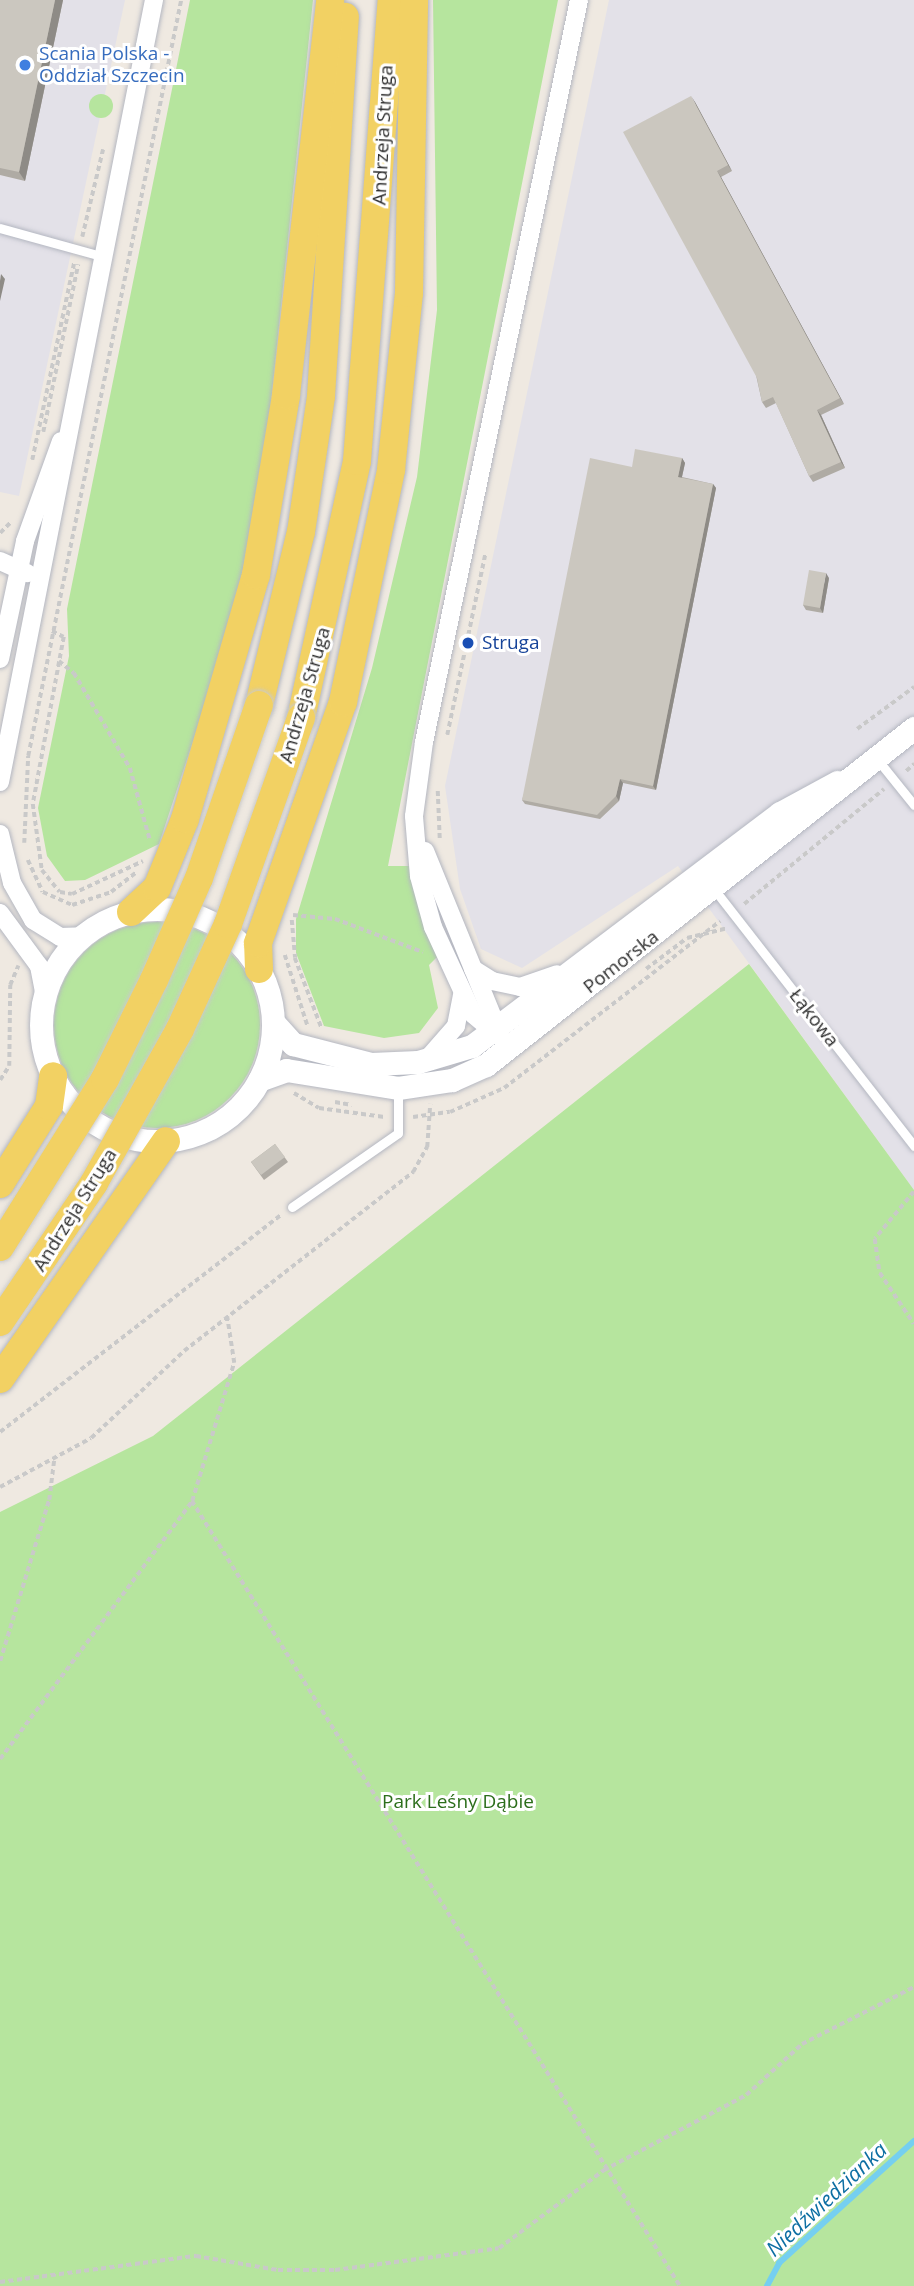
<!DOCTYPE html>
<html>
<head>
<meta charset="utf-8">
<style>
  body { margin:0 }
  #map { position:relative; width:914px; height:2286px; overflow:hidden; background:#efe9e1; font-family:"Open Sans",sans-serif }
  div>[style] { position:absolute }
  .industrial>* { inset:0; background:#e3e1e8 }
  .green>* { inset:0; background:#b6e59e }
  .round { border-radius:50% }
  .stream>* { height:6px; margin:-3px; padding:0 3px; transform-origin:3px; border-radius:3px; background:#75cff0 }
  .path>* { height:3.5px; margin-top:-1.75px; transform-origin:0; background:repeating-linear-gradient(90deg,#c9c9c9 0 5px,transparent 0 8.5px) }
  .roads { filter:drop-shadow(0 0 2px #b4b7c1) drop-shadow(0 0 2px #b4b7c1) }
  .service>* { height:9px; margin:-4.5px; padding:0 4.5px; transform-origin:4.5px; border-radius:4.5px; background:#fff }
  .minor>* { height:18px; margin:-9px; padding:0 9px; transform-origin:9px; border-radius:9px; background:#fff }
  .tertiary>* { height:23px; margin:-11.5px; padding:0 11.5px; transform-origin:11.5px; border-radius:11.5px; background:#fff }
  .tertiary>.ring { margin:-11.5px; padding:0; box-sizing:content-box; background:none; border:23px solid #fff; border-radius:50% }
  .primary>* { height:28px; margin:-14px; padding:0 14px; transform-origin:14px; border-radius:14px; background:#f2d163 }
  .bridges { filter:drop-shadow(0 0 2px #c9c9c9) drop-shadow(0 0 2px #c9c9c9) }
  .primary-bridge>* { height:28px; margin:-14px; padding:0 14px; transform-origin:14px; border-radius:14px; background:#f2d163 }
  .wall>* { inset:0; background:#afaba4 }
  .shaded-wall>* { inset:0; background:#8e8b86 }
  .building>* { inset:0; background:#cbc7bf }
  .dots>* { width:19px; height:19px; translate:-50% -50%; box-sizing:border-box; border:4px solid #fff; border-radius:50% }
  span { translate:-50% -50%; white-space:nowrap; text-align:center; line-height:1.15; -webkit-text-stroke:6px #fff; paint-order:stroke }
  .shop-label { font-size:19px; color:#366cbe }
  .left { translate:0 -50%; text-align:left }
  .street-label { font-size:19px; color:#2e2e2e }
  .transit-label { font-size:19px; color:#164399 }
  .park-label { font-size:19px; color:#2c6e1b }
  .water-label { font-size:21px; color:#0d6fa3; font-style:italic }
</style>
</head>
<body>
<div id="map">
  <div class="industrial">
    <div style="clip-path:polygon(0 0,125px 0,19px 496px,0 492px)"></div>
    <div style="clip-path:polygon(609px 0,914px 0,914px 1190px,678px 866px,522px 968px,481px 949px,460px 889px,445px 786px)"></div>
  </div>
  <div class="green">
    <div style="clip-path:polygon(190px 0,313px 0,267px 440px,234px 617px,159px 844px,85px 880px,65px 881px,47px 856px,38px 808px,69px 656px,67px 609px)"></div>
    <div style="clip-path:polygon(433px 0,558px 0,388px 866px,409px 866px,438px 956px,429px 965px,438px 1008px,419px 1033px,384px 1038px,324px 1026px,296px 953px,296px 919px,372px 668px,417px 477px,437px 310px)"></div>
    <div class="round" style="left:89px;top:94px;width:24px;height:24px"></div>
    <div class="round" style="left:54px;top:922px;width:206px;height:206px"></div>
    <div style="clip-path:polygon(749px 964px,914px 1190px,914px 2286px,0 2286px,0 1512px,153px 1436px)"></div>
  </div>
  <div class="stream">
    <div style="left:767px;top:2286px;width:26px;rotate:-62deg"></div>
    <div style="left:779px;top:2263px;width:182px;rotate:-42.1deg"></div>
  </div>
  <div class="path">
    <div style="left:82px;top:237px;width:90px;rotate:-76.6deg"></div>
    <div style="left:43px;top:432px;width:171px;rotate:-78.2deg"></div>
    <div style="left:32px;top:460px;width:202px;rotate:-78deg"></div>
    <div style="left:0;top:533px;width:14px;rotate:-45deg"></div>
    <div style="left:52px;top:631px;width:13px;rotate:27deg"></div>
    <div style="left:64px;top:637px;width:170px;rotate:100.5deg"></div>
    <div style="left:33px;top:804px;width:67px;rotate:82.2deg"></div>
    <div style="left:42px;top:870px;width:28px;rotate:51deg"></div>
    <div style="left:60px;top:892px;width:12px;rotate:9deg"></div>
    <div style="left:72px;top:894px;width:78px;rotate:-24.9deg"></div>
    <div style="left:59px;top:661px;width:19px;rotate:39deg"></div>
    <div style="left:74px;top:673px;width:110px;rotate:59.5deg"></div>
    <div style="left:130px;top:768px;width:75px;rotate:74.5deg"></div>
    <div style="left:857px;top:729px;width:71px;rotate:-36.4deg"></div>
    <div style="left:447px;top:735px;width:184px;rotate:-78.1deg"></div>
    <div style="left:906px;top:771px;width:11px;rotate:-41deg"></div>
    <div style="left:438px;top:791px;width:48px;rotate:87.6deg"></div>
    <div style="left:24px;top:843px;width:87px;rotate:-87.4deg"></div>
    <div style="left:28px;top:756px;width:771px;rotate:-78.56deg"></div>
    <div style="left:28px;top:860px;width:35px;rotate:65deg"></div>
    <div style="left:43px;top:892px;width:32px;rotate:24deg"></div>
    <div style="left:72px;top:905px;width:41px;rotate:-18.4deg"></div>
    <div style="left:111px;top:892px;width:33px;rotate:-38deg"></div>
    <div style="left:744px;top:904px;width:181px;rotate:-39.4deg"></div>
    <div style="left:293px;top:915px;width:42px;rotate:5.4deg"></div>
    <div style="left:335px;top:919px;width:94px;rotate:20.6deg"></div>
    <div style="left:292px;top:920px;width:38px;rotate:85deg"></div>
    <div style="left:295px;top:958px;width:76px;rotate:69.2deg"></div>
    <div style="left:285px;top:955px;width:76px;rotate:72.3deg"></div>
    <div style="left:646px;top:969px;width:51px;rotate:-37.1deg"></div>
    <div style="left:687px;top:938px;width:42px;rotate:-13.7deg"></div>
    <div style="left:0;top:1080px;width:17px;rotate:-57deg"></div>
    <div style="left:9px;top:1066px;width:81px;rotate:-89.3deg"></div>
    <div style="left:10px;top:985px;width:21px;rotate:-67deg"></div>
    <div style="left:294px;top:1093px;width:29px;rotate:31deg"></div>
    <div style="left:319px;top:1108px;width:66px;rotate:7.9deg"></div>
    <div style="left:335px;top:1102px;width:17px;rotate:10deg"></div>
    <div style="left:413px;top:1117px;width:37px;rotate:-8deg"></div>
    <div style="left:450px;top:1112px;width:59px;rotate:-24deg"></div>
    <div style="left:504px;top:1088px;width:273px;rotate:-37.7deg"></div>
    <div style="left:914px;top:1192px;width:61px;rotate:129.7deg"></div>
    <div style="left:875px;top:1239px;width:34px;rotate:82deg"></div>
    <div style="left:880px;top:1273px;width:61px;rotate:56.3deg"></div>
    <div style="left:0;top:1432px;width:355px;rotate:-37.7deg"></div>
    <div style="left:0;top:1487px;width:103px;rotate:-28.3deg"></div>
    <div style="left:91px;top:1438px;width:127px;rotate:-43.1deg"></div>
    <div style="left:184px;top:1351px;width:291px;rotate:-38deg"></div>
    <div style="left:413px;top:1172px;width:29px;rotate:-61deg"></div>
    <div style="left:427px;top:1147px;width:43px;rotate:-86deg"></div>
    <div style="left:192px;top:1501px;width:924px;rotate:58.13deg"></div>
    <div style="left:0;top:1661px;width:168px;rotate:-73.1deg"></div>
    <div style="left:49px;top:1500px;width:40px;rotate:-82.9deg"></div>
    <div style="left:0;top:1759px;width:322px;rotate:-53.3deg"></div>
    <div style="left:192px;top:1501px;width:144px;rotate:-73.1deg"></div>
    <div style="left:234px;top:1363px;width:47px;rotate:-98.7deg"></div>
    <div style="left:0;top:2282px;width:198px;rotate:-7.6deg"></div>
    <div style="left:196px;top:2256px;width:83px;rotate:9.7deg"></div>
    <div style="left:278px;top:2270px;width:57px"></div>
    <div style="left:335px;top:2270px;width:165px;rotate:-7.6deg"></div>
    <div style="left:499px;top:2248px;width:131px;rotate:-36.6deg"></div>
    <div style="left:604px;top:2170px;width:161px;rotate:-27.8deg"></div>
    <div style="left:746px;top:2095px;width:76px;rotate:-42.3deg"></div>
    <div style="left:802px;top:2044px;width:126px;rotate:-27deg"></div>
  </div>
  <div class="roads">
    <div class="service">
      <div style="left:0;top:228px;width:105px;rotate:15.5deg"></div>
      <div style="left:877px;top:759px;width:59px;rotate:51.2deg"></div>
      <div style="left:714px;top:889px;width:326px;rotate:52.1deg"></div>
      <div style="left:292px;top:1207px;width:129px;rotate:-34.9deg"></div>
      <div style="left:398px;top:1133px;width:44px;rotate:-90deg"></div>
    </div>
    <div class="minor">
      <div style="left:0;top:561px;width:30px;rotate:24deg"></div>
      <div style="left:0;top:659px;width:121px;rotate:-78deg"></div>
      <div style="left:25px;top:541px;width:106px;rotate:-70.2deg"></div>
      <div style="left:0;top:782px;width:797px;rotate:-78.86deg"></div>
      <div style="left:0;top:834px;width:50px;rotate:76.2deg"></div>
      <div style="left:12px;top:883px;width:43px;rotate:60.4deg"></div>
      <div style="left:33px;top:920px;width:32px;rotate:32deg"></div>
      <div style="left:60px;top:937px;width:23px;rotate:-2deg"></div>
      <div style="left:425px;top:851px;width:199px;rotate:67.8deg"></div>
      <div style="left:0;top:913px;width:66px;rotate:53.7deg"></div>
      <div style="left:39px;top:966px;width:32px;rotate:79deg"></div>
      <div style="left:473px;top:969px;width:22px;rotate:32deg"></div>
      <div style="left:492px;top:981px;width:29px;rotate:12deg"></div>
      <div style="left:520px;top:987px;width:39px;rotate:-19deg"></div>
      <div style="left:500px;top:1037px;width:35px;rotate:-140deg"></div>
      <div style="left:473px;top:1014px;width:96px;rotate:-114.7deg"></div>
      <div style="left:433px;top:927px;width:53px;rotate:-105.4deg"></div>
      <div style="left:419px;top:876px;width:60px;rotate:-94.8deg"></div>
      <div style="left:414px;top:816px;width:75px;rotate:-82.3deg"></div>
      <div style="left:424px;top:742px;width:758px;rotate:-78.2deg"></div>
      <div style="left:429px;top:1057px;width:41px;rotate:-48.9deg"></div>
      <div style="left:456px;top:1026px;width:32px;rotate:-79deg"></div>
    </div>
    <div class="tertiary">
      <div class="ring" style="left:41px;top:909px;width:209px;height:209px"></div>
      <div style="left:273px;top:1022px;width:30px;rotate:48deg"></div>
      <div style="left:293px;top:1044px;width:81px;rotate:14.4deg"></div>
      <div style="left:371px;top:1064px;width:47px;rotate:-2.4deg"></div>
      <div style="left:418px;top:1062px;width:56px;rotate:-16.5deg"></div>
      <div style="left:472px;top:1046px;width:386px;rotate:-37.1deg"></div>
      <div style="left:780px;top:813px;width:65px;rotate:-28.5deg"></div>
      <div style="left:259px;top:1080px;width:29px;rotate:-20deg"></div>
      <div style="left:286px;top:1070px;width:113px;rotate:9.1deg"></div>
      <div style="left:398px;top:1088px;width:55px;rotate:-8.4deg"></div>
      <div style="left:452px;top:1080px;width:37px;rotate:-24deg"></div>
      <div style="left:486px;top:1065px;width:545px;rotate:-38.22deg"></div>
    </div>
    <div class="primary">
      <div style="left:259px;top:705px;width:178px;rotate:-76.4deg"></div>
      <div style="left:301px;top:532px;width:137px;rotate:-81.6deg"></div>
      <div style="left:321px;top:396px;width:380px;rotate:-86.4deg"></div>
      <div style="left:301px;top:718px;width:263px;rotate:-77.7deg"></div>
      <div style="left:357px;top:461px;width:462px;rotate:-85.7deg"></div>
      <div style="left:131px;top:912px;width:35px;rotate:-43deg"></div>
      <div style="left:157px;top:888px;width:74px;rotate:-67.9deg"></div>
      <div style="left:185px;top:819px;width:254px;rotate:-73.8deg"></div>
      <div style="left:256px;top:575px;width:182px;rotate:-80.5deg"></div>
      <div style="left:286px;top:395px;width:397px;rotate:-83.6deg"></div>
      <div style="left:259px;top:969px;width:26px;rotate:-92deg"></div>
      <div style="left:258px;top:943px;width:256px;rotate:-70.6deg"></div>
      <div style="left:343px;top:702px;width:237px;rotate:-78.3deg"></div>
      <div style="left:391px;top:470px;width:178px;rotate:-84.2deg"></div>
      <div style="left:409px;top:293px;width:293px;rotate:-89deg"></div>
      <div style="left:0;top:1184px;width:92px;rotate:-57.9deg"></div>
      <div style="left:49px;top:1106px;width:30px;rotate:-82deg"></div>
      <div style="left:0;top:1379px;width:290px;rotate:-55.1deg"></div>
    </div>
  </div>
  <div class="bridges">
    <div class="primary-bridge">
      <div style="left:0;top:1247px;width:198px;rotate:-58deg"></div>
      <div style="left:105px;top:1079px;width:110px;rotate:-63.7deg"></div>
      <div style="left:154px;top:980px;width:111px;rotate:-66.2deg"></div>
      <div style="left:199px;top:878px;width:183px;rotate:-70.9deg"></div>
      <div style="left:0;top:1322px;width:168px;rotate:-55.9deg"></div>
      <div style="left:94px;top:1183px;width:176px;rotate:-60.8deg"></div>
      <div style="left:180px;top:1029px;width:115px;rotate:-65.4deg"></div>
      <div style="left:228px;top:924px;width:219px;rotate:-70.5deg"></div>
    </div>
  </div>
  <div class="wall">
    <div style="clip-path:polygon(0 0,63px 0,25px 181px,0 175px)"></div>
    <div style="clip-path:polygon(695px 102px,732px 171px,721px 177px,844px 404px,821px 415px,845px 468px,813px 482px,809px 476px,776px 403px,766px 408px,762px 402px)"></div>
    <div style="clip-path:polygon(682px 458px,685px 463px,682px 477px,713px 484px,716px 488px,656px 790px,623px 783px,619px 801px,600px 819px,525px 804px,522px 800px,632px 467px)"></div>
    <div style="clip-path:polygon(829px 578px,823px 613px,806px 610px,803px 605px)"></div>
    <div style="clip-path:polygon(275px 1144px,288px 1162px,264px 1180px,251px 1162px)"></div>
  </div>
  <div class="shaded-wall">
    <div style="clip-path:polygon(55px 0,63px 0,25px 181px,19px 172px)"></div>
    <div style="clip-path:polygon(691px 96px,695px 102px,732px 171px,728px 165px)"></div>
    <div style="clip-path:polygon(717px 171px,721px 177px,844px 404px,840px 398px)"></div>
    <div style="clip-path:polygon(1px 274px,5px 279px,0 301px,0 281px)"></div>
    <div style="clip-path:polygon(817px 410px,821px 415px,845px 468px,841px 462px)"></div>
    <div style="clip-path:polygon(682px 458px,685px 463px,681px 481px,678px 477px)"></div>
    <div style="clip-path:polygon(713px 484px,716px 488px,656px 790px,653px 786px)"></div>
    <div style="clip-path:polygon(826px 573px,829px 578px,823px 613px,820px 608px)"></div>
    <div style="clip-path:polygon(620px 779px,623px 783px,619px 801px,616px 796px)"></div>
  </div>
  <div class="building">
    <div style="clip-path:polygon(0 0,55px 0,19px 172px,0 168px)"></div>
    <div style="clip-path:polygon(691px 96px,728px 165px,717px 171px,840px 398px,817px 410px,841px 462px,809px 476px,773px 397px,762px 402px,757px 378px,623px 132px)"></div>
    <div style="clip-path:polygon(635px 449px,682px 458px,678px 477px,713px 484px,653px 786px,620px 779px,616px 796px,597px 815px,522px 800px,590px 458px,632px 467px)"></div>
    <div style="clip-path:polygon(809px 570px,826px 573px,820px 608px,803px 605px)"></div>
    <div style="clip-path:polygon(275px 1144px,285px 1157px,261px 1175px,251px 1162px)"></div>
  </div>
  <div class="dots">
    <div style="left:25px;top:65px;background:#3f7fe0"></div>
    <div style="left:468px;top:643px;background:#1a4fb4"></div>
  </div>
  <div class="shop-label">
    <span class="left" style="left:39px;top:65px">Scania Polska -<br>Oddział Szczecin</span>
  </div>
  <div class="street-label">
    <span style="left:383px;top:135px;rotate:-87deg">Andrzeja Struga</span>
    <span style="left:305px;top:695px;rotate:-74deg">Andrzeja Struga</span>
    <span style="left:621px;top:962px;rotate:-38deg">Pomorska</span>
    <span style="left:814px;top:1018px;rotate:52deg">Łąkowa</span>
    <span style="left:75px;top:1210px;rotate:-58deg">Andrzeja Struga</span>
  </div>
  <div class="transit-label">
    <span class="left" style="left:482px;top:643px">Struga</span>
  </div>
  <div class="park-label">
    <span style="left:458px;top:1802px">Park Leśny Dąbie</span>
  </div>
  <div class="water-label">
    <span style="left:826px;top:2199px;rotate:-43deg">Niedźwiedzianka</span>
  </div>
</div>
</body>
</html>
